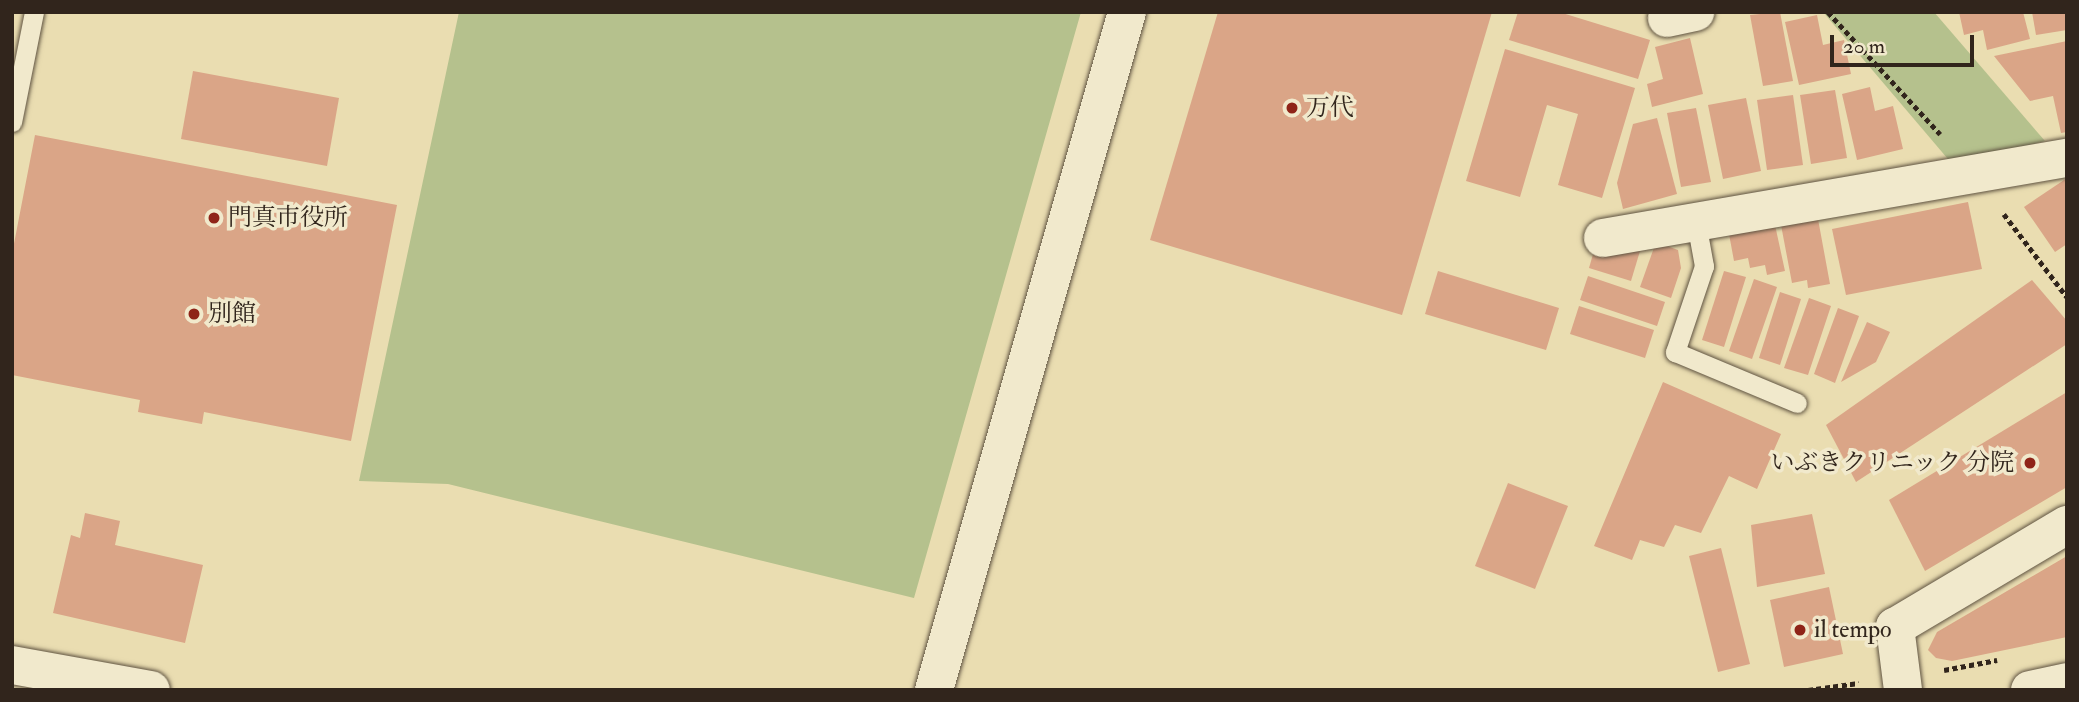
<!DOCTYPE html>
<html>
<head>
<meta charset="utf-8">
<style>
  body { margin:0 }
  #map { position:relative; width:2079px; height:702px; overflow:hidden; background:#eaddb1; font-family:"IM FELL Double Pica","Noto Serif JP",serif }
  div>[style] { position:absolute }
  .green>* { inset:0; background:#b5c18d }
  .building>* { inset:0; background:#daa587 }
  .path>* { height:4.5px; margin-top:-2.25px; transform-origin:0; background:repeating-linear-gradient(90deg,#31251c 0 5px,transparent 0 8.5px) }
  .roads { filter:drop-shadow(0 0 2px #5f5341) drop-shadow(0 0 2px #5f5341) }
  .service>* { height:19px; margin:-9.5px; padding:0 9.5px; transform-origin:9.5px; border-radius:9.5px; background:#f1e9cc }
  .minor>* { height:38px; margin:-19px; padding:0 19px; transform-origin:19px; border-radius:19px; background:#f1e9cc }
  .tertiary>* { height:38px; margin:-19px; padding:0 19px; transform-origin:19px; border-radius:19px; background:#f1e9cc }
  .secondary>* { height:38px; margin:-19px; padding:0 19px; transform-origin:19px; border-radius:19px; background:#f1e9cc }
  .dots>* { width:19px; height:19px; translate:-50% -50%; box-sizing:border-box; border:4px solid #f1e9cc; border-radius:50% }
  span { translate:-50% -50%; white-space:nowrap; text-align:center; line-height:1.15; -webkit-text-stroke:7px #f1e9cc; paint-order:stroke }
  .poi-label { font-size:24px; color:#31251c }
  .left { translate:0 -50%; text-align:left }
  .right { translate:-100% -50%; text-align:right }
  .frame { position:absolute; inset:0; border:14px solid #31251c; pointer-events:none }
  .scale { position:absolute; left:1830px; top:35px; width:144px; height:32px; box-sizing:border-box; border:4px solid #31251c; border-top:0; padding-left:9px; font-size:21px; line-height:24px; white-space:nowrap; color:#31251c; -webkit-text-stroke:5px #f1e9cc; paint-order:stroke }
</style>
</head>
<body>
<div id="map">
  <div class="green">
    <div style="clip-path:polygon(459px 12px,1081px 12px,914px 598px,448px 484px,359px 481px)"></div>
    <div style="clip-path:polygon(1823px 12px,1934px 12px,2045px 141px,1953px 165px)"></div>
  </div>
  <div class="building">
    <div style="clip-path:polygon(1218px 12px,1492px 12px,1402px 315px,1150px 240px)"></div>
    <div style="clip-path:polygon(1518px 12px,1559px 12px,1650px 40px,1638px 79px,1509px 40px)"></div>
    <div style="clip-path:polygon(1780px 12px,1793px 81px,1763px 86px,1750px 15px)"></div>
    <div style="clip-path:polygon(1959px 12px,2023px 12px,2030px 39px,1987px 50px,1983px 30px,1964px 35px)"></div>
    <div style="clip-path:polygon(2032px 12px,2067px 12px,2067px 30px,2036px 35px)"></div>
    <div style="clip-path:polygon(1817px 15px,1823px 45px,1844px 40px,1851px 74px,1799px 85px,1785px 22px)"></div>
    <div style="clip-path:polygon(1690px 38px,1703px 94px,1652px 107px,1647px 84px,1663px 79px,1655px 47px)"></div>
    <div style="clip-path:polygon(2067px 41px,2067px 132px,2061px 133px,2053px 96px,2030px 101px,1994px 56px)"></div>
    <div style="clip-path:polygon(1505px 49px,1635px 88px,1602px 198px,1558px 185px,1578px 114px,1547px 105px,1520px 197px,1466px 181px)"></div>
    <div style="clip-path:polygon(193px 71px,339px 98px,327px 166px,181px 139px)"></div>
    <div style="clip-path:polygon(1870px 87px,1875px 111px,1893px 106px,1903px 149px,1857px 160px,1842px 94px)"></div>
    <div style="clip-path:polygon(1835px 90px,1847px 158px,1811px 164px,1800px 95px)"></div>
    <div style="clip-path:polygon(1793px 95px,1803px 165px,1767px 170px,1757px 100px)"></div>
    <div style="clip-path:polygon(1746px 98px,1761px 171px,1723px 179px,1708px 105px)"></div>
    <div style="clip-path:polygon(1696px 108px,1711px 182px,1681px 187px,1667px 113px)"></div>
    <div style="clip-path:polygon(1657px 118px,1677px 194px,1623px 209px,1617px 183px,1633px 124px)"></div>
    <div style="clip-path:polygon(35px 135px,397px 205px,351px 441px,204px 412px,202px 424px,138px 412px,140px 400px,12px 375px,12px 254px)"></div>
    <div style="clip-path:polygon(2067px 178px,2067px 244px,2055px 252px,2024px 207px)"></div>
    <div style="clip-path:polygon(1968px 202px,1982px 269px,1846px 295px,1832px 229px)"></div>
    <div style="clip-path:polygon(1818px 219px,1830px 284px,1808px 288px,1807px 280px,1792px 283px,1781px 225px)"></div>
    <div style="clip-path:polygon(1775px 225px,1785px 271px,1767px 275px,1765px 265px,1750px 268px,1748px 258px,1734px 261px,1729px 234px)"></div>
    <div style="clip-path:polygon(1656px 242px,1678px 250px,1681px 268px,1671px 298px,1640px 287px)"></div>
    <div style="clip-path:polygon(1596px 244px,1640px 251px,1631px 281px,1589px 268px)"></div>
    <div style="clip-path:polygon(1438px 271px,1559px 308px,1546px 350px,1425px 314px)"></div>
    <div style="clip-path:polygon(1724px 271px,1746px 277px,1724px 347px,1702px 340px)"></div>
    <div style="clip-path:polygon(1588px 276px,1665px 302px,1657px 326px,1580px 300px)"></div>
    <div style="clip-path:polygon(1754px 279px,1777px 287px,1752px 359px,1729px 351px)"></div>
    <div style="clip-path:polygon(2032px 280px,2067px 321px,2067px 344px,1856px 482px,1826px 425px)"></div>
    <div style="clip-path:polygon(1780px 292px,1801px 299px,1780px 365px,1759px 358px)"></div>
    <div style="clip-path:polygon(1809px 298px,1831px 306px,1808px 375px,1784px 368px)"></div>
    <div style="clip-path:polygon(1579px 306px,1654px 330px,1645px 358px,1570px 334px)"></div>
    <div style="clip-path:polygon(1838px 308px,1859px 316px,1835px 383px,1814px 374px)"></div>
    <div style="clip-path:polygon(1867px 322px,1890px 332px,1876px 362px,1841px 382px)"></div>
    <div style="clip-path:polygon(1663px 382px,1781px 434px,1757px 489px,1729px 476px,1701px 533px,1675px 525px,1664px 547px,1640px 540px,1632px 560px,1594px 546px)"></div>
    <div style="clip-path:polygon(2067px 392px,2067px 487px,1925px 571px,1889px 500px)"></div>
    <div style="clip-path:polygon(1508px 483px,1568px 506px,1535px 589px,1475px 566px)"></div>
    <div style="clip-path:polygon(85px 513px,120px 521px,115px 545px,203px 565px,185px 643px,53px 613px,71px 535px,80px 538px)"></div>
    <div style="clip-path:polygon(1812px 514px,1825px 574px,1757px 587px,1751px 525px)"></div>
    <div style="clip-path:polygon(1721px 548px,1750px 664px,1718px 672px,1689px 556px)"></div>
    <div style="clip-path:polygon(2067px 556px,2067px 637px,1952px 661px,1936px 658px,1928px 650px,1937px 632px)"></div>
    <div style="clip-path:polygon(1829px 587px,1843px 654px,1784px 667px,1770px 600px)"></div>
  </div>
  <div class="path">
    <div style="left:1828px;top:12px;width:166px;rotate:47.4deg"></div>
    <div style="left:2004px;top:214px;width:104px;rotate:52.8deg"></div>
    <div style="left:1944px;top:670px;width:54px;rotate:-10.7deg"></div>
    <div style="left:1808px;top:690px;width:51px;rotate:-7.8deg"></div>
  </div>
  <div class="roads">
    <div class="service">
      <div style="left:12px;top:122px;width:112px;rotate:-78.7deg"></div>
      <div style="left:1696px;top:222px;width:45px;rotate:79.7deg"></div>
      <div style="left:1704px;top:266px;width:91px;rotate:108.6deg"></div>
      <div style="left:1675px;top:352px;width:132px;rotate:22.7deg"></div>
    </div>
    <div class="minor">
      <div style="left:1667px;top:18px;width:29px;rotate:-12deg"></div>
      <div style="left:1603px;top:238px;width:471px;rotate:-9.8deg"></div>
      <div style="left:1903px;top:690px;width:64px;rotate:-97.2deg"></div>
      <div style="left:1895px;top:627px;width:200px;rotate:-30.7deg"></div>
    </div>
    <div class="tertiary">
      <div style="left:934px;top:690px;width:705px;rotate:-74.11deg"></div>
    </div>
    <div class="secondary">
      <div style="left:12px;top:665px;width:141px;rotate:10.2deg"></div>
      <div style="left:2030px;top:690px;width:38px;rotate:-12deg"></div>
    </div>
  </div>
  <div class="dots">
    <div style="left:1292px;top:108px;background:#8f2418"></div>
    <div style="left:214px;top:218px;background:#8f2418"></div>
    <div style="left:194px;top:314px;background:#8f2418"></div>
    <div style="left:2030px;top:463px;background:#8f2418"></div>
    <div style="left:1800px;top:630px;background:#8f2418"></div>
  </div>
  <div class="poi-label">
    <span class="left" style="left:1306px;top:108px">万代</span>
    <span class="left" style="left:228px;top:218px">門真市役所</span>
    <span class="left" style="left:208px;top:314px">別館</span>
    <span class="right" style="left:2014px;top:463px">いぶきクリニック 分院</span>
    <span class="left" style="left:1814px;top:630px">il tempo</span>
  </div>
  <div class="frame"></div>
  <div class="scale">20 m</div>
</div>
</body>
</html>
